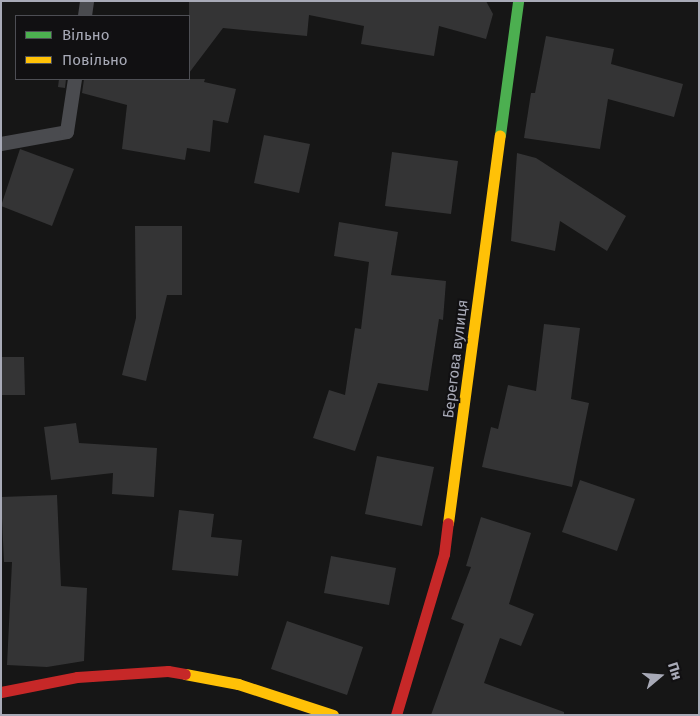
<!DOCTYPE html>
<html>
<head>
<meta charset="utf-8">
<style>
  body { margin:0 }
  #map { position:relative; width:700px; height:716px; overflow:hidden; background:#161616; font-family:"Fira Sans",sans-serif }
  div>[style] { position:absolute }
  .building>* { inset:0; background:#343435 }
  .lane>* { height:14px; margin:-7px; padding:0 7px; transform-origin:7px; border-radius:7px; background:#4a4b4f }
  .fast>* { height:11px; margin:-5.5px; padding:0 5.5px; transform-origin:5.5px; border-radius:5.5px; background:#4caf50 }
  .slow>* { height:11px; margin:-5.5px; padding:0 5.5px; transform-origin:5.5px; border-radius:5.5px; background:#ffc107 }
  .jam>* { height:11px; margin:-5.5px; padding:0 5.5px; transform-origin:5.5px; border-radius:5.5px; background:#c62828 }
  span { translate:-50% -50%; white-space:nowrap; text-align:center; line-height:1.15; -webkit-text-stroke:4px #111012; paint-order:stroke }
  .street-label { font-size:15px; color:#a8aab7 }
  .frame { position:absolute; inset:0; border:2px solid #a8aab7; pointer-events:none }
  .legend { position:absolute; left:15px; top:15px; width:175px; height:65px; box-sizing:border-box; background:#111012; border:1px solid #4d4e54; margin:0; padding:6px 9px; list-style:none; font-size:15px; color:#a8aab7 }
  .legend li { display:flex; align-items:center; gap:10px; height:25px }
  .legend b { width:25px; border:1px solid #4d4e54 }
  .north { position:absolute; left:635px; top:651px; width:50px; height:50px; -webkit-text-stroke:4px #111012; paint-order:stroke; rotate:72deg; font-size:14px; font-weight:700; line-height:20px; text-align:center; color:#a8aab7 }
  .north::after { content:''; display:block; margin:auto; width:18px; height:22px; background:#a8aab7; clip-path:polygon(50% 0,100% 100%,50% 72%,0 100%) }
</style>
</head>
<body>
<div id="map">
  <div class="building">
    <div style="clip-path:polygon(189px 1px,486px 1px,493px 14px,486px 39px,439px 26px,434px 56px,361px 44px,364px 26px,309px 15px,307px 36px,223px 28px,189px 73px)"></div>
    <div style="clip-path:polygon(546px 36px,614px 49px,611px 64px,683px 84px,674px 117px,608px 99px,600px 149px,524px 138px,531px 93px,535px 93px)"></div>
    <div style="clip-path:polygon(59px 79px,66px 79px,65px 88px,58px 87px)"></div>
    <div style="clip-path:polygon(84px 79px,205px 79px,204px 82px,236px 89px,228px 123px,213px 120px,210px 152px,187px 148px,185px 160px,122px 149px,127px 105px,82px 93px)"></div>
    <div style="clip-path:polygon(264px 135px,310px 144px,299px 193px,254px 183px)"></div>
    <div style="clip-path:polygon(20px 149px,74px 169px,52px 226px,1px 206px)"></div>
    <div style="clip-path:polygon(392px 152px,458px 161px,451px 214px,385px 206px)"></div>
    <div style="clip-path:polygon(517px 153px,536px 158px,626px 216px,607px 251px,560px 221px,555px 251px,511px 241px)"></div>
    <div style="clip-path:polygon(339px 222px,398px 232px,391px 275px,446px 281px,443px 320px,439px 319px,428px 391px,378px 383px,355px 451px,313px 438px,329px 390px,345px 395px,355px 328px,361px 329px,369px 262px,334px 256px)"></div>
    <div style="clip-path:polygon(135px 226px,182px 226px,182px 295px,167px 295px,146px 381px,122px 375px,136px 318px)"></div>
    <div style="clip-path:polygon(544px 324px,580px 328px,571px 399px,589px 403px,572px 487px,482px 467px,491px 427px,498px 429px,508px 385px,536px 391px)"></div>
    <div style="clip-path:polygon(1px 357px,24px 357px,25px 395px,1px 395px)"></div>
    <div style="clip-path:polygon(76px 423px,79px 443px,157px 448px,154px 497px,112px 494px,113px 473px,51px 480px,44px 427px)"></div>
    <div style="clip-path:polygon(377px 456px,434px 467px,422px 526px,365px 514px)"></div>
    <div style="clip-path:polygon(580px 480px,635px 499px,617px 551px,562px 532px)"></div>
    <div style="clip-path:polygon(57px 495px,61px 586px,87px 588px,84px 661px,47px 667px,7px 665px,12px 562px,4px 562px,1px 497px)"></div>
    <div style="clip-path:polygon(179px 510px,214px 514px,211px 537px,242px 540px,238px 576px,172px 570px)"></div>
    <div style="clip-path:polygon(481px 517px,531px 533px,509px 604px,534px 614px,521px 646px,500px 638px,484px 683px,564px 712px,564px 715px,431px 715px,464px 624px,451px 619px,471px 567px,466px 566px)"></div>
    <div style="clip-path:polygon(331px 556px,396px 568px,389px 605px,324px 593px)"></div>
    <div style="clip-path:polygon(287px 621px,363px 647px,347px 695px,271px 669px)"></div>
  </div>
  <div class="lane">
    <div style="left:85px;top:16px;width:15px;rotate:-82deg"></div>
    <div style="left:1px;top:144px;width:67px;rotate:-10.3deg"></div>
    <div style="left:67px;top:132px;width:54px;rotate:-81.4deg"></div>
  </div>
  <div class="fast">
    <div style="left:500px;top:135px;width:135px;rotate:-82.3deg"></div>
  </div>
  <div class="slow">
    <div style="left:448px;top:523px;width:391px;rotate:-82.4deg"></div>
    <div style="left:185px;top:674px;width:54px;rotate:10.7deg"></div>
    <div style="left:238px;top:684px;width:100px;rotate:18.1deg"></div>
  </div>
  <div class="jam">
    <div style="left:1px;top:692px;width:77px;rotate:-11.2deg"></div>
    <div style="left:77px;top:677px;width:91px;rotate:-3.8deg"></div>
    <div style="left:168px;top:671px;width:17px;rotate:10deg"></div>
    <div style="left:396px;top:715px;width:168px;rotate:-73.4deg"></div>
    <div style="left:444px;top:554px;width:31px;rotate:-83deg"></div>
  </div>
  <div class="street-label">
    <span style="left:456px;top:359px;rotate:-83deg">Берегова вулиця</span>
  </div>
  <div class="frame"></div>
  <ul class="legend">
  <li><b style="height:6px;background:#4caf50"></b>Вільно</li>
  <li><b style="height:6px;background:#ffc107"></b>Повільно</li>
  </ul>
  <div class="north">Пн</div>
</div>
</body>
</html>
